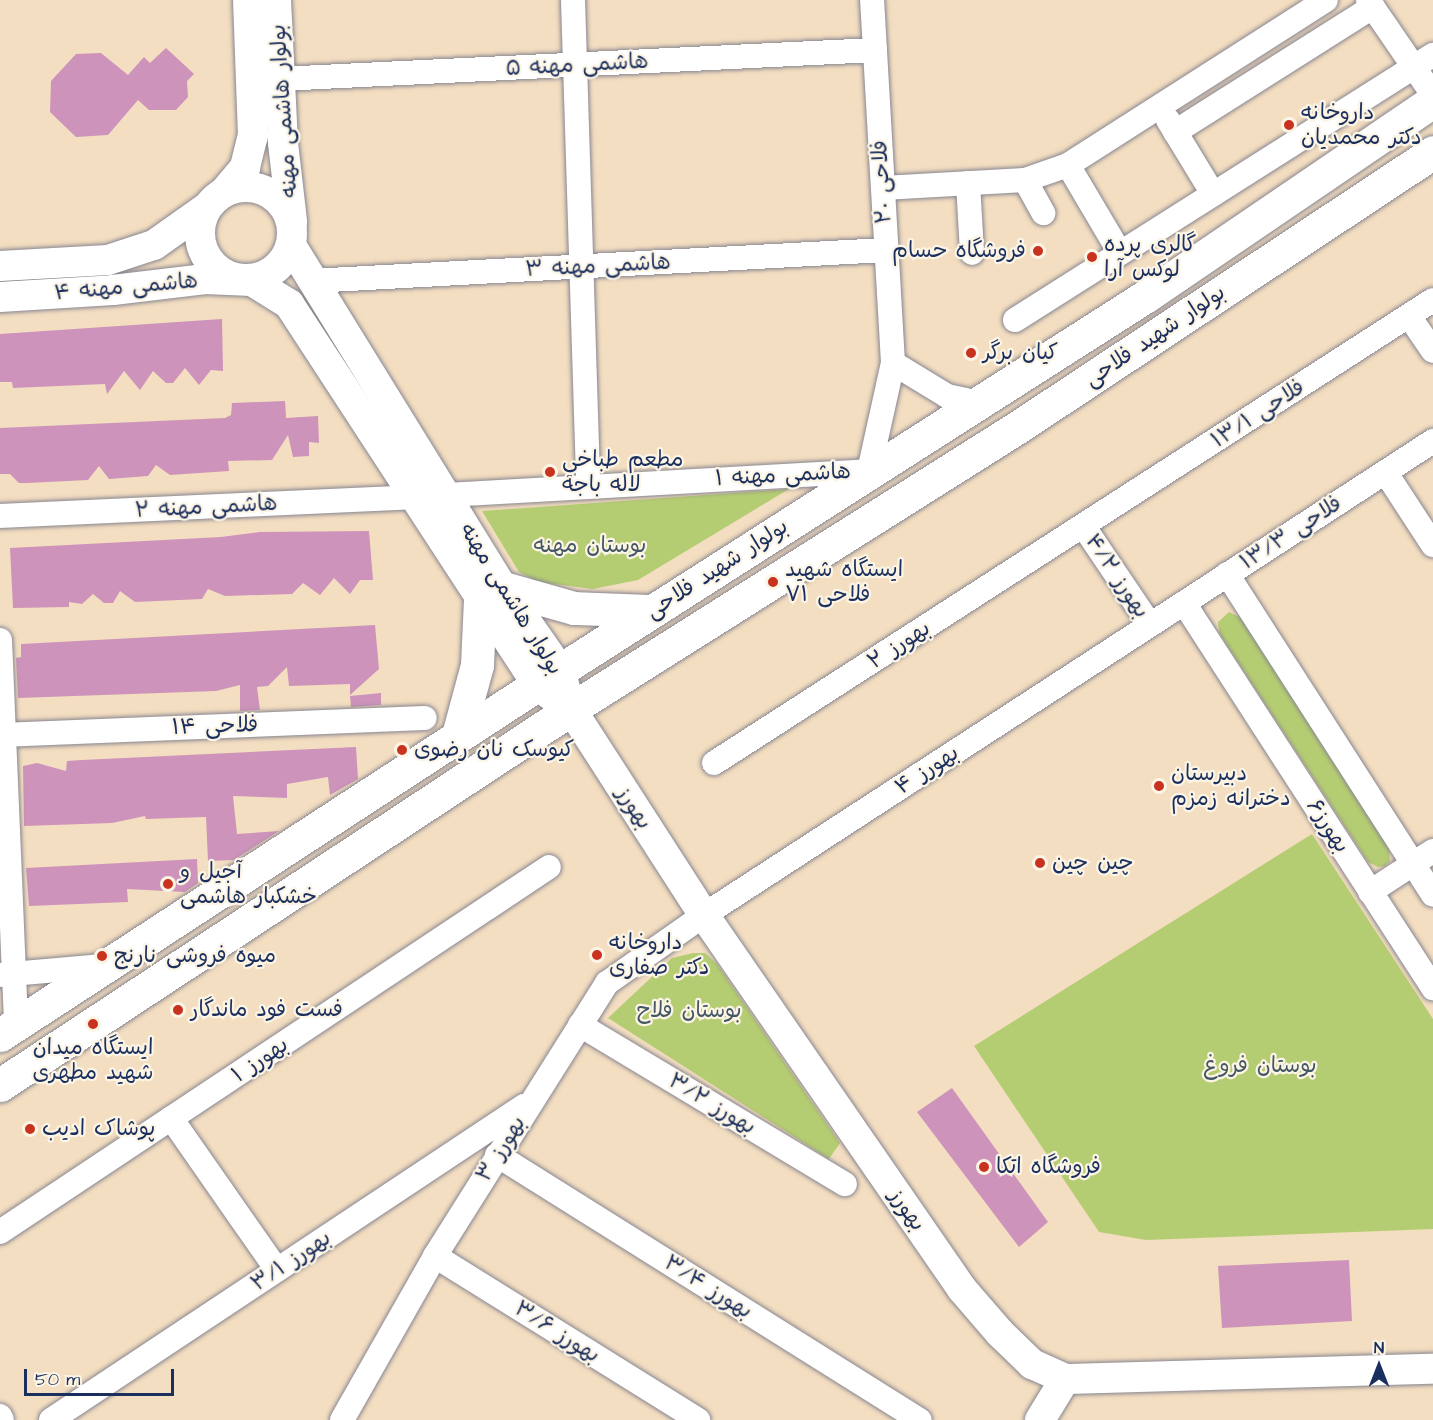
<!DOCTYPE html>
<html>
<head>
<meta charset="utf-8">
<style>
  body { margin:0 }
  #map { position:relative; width:1433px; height:1420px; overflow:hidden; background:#f4dec1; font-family:"Architects Daughter","Playpen Sans Arabic",sans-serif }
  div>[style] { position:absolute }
  .green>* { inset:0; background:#b5cd72 }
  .building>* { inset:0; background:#cd93ba }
  .roads { filter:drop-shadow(0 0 2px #888690) drop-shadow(0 0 2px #888690) }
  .minor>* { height:24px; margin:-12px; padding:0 12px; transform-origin:12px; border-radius:12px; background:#fff }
  .tertiary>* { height:30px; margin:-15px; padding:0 15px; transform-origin:15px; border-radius:15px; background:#fff }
  .tertiary>.ring { margin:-15px; padding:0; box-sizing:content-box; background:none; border:30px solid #fff; border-radius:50% }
  .secondary>* { height:33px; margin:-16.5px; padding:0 16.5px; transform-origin:16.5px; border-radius:16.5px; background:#fff }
  .dots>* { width:16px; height:16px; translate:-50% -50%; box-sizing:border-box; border:3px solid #fcf5e5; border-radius:50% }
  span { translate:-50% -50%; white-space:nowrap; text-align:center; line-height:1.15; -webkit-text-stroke:4.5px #fcf5e5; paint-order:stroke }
  .street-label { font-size:22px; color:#1b2f5e }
  .poi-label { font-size:22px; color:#1b2f5e }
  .left { translate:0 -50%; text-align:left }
  .right { translate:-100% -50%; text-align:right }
  .park-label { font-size:22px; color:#425663 }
  .north { position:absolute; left:1349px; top:1336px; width:60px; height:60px; -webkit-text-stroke:4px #fcf5e5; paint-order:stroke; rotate:0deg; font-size:16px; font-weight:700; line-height:24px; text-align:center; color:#1b2f5e }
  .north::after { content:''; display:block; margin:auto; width:21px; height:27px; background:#1b2f5e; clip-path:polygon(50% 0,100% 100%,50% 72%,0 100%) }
  .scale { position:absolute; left:24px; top:1369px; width:150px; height:27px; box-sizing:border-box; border:3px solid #1b2f5e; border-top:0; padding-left:8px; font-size:18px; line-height:21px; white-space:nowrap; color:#1b2f5e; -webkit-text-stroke:4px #fcf5e5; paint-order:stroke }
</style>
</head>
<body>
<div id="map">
  <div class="green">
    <div style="clip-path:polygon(789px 489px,638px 580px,593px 589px,538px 582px,519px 572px,482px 511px)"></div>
    <div style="clip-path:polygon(1229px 612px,1241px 618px,1389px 848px,1390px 861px,1385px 866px,1378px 867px,1368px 862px,1219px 633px,1218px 622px)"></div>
    <div style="clip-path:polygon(1312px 834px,1433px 1019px,1433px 1229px,1146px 1240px,1099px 1232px,974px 1046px)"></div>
    <div style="clip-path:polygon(693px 953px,705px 953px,717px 964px,840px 1143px,829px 1159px,608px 1018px,672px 958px)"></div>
  </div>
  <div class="building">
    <div style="clip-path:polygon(166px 48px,194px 74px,187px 81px,188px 97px,176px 110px,149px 110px,138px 100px,108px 135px,76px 137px,50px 112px,51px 81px,76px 54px,101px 53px,128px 75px,144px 57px,150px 63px)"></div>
    <div style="clip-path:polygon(222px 319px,223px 371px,211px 370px,199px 385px,185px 368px,173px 383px,166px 383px,153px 371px,140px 390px,124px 371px,107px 394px,105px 384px,13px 388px,12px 382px,0 382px,0 334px)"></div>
    <div style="clip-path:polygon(285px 401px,286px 418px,318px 416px,319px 443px,309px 442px,309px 456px,293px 457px,288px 435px,272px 460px,228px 461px,229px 471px,170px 475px,156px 465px,148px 476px,109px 479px,99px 466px,88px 480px,27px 483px,19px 483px,10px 474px,0 474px,0 428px,225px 418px,231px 415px,232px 403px)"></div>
    <div style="clip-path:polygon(369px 531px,373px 580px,360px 580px,350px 594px,334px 578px,320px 595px,303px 583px,292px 594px,225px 596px,208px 589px,202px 599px,135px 602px,120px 591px,113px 603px,104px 603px,93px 594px,82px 604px,69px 602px,69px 607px,13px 608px,10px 548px,221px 537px,260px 532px)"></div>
    <div style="clip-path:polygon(375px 625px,379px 669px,350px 695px,350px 684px,289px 686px,287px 667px,268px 686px,257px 687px,260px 710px,240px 711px,240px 685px,216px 691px,18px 698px,16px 658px,21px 657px,21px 644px)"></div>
    <div style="clip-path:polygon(381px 693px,381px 705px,351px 707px,350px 696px)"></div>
    <div style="clip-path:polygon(356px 747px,358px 779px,330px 795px,328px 777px,287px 784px,287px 798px,233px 796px,237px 834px,279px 831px,234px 860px,208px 861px,206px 817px,146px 819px,145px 816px,112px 823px,24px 826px,23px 766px,37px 763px,66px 771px,67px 761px,82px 760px)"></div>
    <div style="clip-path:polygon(197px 859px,198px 883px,185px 892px,127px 889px,128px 902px,29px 906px,26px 868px)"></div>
    <div style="clip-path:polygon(952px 1088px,1048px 1222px,1019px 1247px,917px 1112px)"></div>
    <div style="clip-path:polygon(1349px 1260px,1352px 1321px,1222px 1328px,1218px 1266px)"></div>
  </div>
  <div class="roads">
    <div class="minor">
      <div style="left:573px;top:0;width:486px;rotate:88.2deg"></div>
      <div style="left:1368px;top:0;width:115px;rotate:55.6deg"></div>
      <div style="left:280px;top:79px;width:596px;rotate:-2.79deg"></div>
      <div style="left:1168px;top:120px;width:87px;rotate:58.7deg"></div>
      <div style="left:1175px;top:132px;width:234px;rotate:-32.3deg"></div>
      <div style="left:1068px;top:165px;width:102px;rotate:59.4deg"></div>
      <div style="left:1025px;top:180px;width:38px;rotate:61deg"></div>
      <div style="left:968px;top:183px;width:70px;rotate:86.7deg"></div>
      <div style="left:883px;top:188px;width:142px;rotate:-3.2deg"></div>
      <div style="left:1025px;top:180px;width:46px;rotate:-19.2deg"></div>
      <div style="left:1068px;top:165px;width:306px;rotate:-32.6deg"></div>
      <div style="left:311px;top:281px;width:576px;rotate:-3.09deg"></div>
      <div style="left:1409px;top:316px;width:42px;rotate:55.6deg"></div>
      <div style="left:1015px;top:320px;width:495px;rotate:-32.4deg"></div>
      <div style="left:893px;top:363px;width:63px;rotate:31.4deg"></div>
      <div style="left:947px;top:396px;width:30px;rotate:12deg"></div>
      <div style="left:1386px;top:473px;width:86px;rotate:56.9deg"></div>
      <div style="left:445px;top:495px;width:425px;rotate:-3.2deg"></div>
      <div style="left:869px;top:471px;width:111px;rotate:-77.5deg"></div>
      <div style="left:893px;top:363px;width:364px;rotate:-93.3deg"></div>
      <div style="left:0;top:516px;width:412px;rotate:-2.6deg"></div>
      <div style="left:1084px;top:527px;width:118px;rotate:56deg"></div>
      <div style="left:1227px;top:574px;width:381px;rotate:57.3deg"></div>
      <div style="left:1184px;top:603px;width:459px;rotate:57.1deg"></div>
      <div style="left:0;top:640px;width:384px;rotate:87.6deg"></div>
      <div style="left:0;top:735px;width:425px;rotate:-2.3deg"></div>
      <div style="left:714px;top:763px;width:855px;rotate:-32.78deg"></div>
      <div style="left:1370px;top:892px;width:75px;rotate:-33.1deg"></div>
      <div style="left:0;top:975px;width:103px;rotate:-5deg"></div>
      <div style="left:580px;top:1025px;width:309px;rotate:31deg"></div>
      <div style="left:171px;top:1118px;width:185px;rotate:55.1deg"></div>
      <div style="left:497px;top:1155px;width:499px;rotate:32.1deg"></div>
      <div style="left:0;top:1232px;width:659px;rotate:-33.62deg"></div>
      <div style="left:435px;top:1256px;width:310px;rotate:31.9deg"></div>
      <div style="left:0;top:1416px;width:4px;rotate:63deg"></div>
      <div style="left:51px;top:1420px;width:568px;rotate:-33.58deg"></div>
      <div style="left:342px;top:1420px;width:189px;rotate:-60.4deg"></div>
      <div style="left:435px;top:1256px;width:323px;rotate:-57.8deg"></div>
      <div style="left:607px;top:983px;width:118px;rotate:-35deg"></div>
      <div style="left:704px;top:915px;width:870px;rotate:-33.03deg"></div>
    </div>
    <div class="tertiary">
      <div style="left:276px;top:0;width:143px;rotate:87.2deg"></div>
      <div style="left:283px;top:143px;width:79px;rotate:83.4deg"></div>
      <div class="ring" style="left:200px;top:187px;width:62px;height:62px"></div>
      <div style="left:226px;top:190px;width:30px;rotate:-50deg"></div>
      <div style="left:245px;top:167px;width:32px;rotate:-76deg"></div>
      <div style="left:253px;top:136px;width:136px;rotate:-92.1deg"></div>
      <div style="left:292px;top:247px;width:401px;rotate:58.3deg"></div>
      <div style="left:503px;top:588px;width:100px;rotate:55.2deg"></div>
      <div style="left:560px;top:670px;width:41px;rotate:74.2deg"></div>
      <div style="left:571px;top:709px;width:245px;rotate:57.2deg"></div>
      <div style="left:704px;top:915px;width:454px;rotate:55.4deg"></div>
      <div style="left:962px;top:1289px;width:58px;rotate:49.2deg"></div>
      <div style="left:1000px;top:1333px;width:45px;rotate:44.1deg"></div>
      <div style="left:1032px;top:1364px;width:36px;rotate:24deg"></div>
      <div style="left:1065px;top:1379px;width:368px;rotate:-1.6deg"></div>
      <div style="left:0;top:266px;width:108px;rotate:-3.2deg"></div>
      <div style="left:108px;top:260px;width:48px;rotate:-18.1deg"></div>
      <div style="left:154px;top:245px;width:64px;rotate:-35.4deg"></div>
      <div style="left:0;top:297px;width:113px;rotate:-3.5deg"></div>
      <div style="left:113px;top:290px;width:93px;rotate:-6.8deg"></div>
      <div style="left:205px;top:279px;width:47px;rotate:2.4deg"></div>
      <div style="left:252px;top:281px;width:44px;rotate:31.9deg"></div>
      <div style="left:289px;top:304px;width:455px;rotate:56.9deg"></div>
      <div style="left:537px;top:685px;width:24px;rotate:36deg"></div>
      <div style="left:1040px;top:1420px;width:48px;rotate:-58.6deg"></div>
    </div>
    <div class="secondary">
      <div style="left:503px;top:588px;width:74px;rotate:15.7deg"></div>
      <div style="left:574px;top:608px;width:78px;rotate:2.2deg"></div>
      <div style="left:458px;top:735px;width:73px;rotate:-74.8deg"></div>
      <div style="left:477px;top:665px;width:66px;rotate:-87.4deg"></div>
      <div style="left:0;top:1035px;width:641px;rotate:-33.1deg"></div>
      <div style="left:537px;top:685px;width:723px;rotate:-32.57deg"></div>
      <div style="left:1146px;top:296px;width:347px;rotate:-34.2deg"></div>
      <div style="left:0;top:1085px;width:684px;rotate:-33.36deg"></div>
      <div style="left:571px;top:709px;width:529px;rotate:-32.25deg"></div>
      <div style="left:1018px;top:427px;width:498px;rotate:-33.5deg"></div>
    </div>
  </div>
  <div class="dots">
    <div style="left:1289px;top:125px;background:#c8321e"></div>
    <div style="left:1038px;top:251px;background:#c8321e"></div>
    <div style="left:1092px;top:257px;background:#c8321e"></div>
    <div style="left:971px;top:353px;background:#c8321e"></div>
    <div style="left:550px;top:472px;background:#c8321e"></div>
    <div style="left:773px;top:582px;background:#c8321e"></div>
    <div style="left:402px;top:750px;background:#c8321e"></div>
    <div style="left:1159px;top:786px;background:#c8321e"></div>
    <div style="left:1040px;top:863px;background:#c8321e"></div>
    <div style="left:168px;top:884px;background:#c8321e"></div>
    <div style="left:597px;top:955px;background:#c8321e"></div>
    <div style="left:102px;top:956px;background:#c8321e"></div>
    <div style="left:178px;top:1010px;background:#c8321e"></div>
    <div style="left:93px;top:1024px;background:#c8321e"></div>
    <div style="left:30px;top:1129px;background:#c8321e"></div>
    <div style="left:984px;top:1167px;background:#c8321e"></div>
  </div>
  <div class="street-label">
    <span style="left:577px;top:65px;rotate:-3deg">هاشمی مهنه ۵</span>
    <span style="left:284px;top:111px;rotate:-94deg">بولوار هاشمی مهنه</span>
    <span style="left:882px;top:182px;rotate:-93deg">فلاحی ۲۰</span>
    <span style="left:598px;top:266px;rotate:-3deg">هاشمی مهنه ۳</span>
    <span style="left:126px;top:287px;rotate:-5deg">هاشمی مهنه ۴</span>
    <span style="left:1155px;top:336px;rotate:-34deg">بولوار شهید فلاحی</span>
    <span style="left:1258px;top:414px;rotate:-33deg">فلاحی ۱۳/۱</span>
    <span style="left:783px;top:475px;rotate:-3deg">هاشمی مهنه ۱</span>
    <span style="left:206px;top:507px;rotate:-3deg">هاشمی مهنه ۲</span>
    <span style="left:1291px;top:533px;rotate:-33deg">فلاحی ۱۳/۳</span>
    <span style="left:717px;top:569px;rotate:-33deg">بولوار شهید فلاحی</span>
    <span style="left:1117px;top:576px;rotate:56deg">بهورز ۴/۲</span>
    <span style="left:511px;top:599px;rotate:58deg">بولوار هاشمی مهنه</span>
    <span style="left:899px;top:645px;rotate:-33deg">بهورز ۲</span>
    <span style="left:215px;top:726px;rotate:-2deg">فلاحی ۱۴</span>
    <span style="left:927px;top:770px;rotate:-33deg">بهورز ۴</span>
    <span style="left:634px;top:808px;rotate:57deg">بهورز</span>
    <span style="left:1328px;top:826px;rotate:57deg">بهورز۶</span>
    <span style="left:260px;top:1060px;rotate:-34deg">بهورز ۱</span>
    <span style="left:712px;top:1104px;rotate:31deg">بهورز ۳/۲</span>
    <span style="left:501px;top:1149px;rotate:-58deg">بهورز ۳</span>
    <span style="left:907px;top:1210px;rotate:55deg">بهورز</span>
    <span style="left:291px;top:1261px;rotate:-34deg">بهورز ۳/۱</span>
    <span style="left:708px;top:1287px;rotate:32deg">بهورز ۳/۴</span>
    <span style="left:557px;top:1332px;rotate:32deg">بهورز ۳/۶</span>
  </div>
  <div class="poi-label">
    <span class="left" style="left:1301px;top:125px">داروخانه<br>دکتر محمدیان</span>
    <span class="left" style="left:1104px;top:257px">گالری پرده<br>لوکس آرا</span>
    <span class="right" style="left:1026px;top:251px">فروشگاه حسام</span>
    <span class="left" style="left:983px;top:353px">کیان برگر</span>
    <span class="left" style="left:562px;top:472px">مطعم طباخي<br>لاله باجه</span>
    <span class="left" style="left:785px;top:582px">ایستگاه شهید<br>فلاحی ۷۱</span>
    <span class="left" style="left:414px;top:750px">کیوسک نان رضوی</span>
    <span class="left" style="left:1171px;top:786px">دبیرستان<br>دخترانه زمزم</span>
    <span class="left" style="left:1052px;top:863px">چین چین</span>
    <span class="left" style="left:180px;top:884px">آجیل و<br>خشکبار هاشمی</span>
    <span class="left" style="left:609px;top:955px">داروخانه<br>دکتر صفاری</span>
    <span class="left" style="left:114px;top:956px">میوه فروشی نارنج</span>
    <span class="left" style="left:190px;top:1010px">فست فود ماندگار</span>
    <span style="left:93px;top:1060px">ایستگاه میدان<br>شهید مطهری</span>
    <span class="left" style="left:42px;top:1129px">پوشاک ادیب</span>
    <span class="left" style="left:996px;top:1167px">فروشگاه اتکا</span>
  </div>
  <div class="park-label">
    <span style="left:590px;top:546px">بوستان مهنه</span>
    <span style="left:689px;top:1011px">بوستان فلاح</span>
    <span style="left:1260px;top:1066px">بوستان فروغ</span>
  </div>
  <div class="north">N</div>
  <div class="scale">50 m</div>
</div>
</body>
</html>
